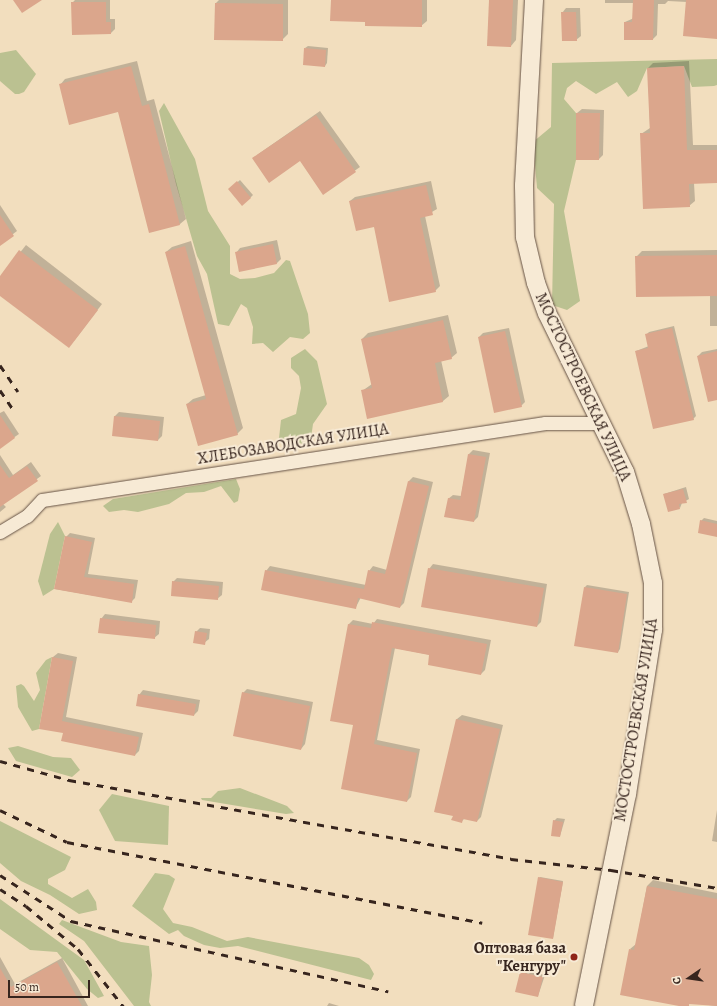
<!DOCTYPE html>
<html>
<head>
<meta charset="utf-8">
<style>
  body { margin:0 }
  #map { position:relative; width:717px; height:1006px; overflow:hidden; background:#f2debe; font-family:Alegreya,serif }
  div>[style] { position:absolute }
  .green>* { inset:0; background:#bbc191 }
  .shadow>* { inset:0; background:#0003 }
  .building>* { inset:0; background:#dba68c }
  .roads { filter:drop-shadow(0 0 1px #665346) drop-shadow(0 0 1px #665346) }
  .street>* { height:13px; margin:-6.5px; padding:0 6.5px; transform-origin:6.5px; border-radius:6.5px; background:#f7ead5 }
  .secondary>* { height:18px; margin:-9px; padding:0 9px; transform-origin:9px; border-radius:9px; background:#f7ead5 }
  .rail>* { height:3px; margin-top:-1.5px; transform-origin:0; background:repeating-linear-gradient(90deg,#37251e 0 7px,transparent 0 14px) }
  .dots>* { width:11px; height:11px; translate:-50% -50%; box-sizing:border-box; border:2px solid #f7ead5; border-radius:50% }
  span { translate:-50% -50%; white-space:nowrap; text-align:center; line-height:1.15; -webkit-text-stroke:4px #f7ead5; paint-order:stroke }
  .street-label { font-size:16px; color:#37251e }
  .poi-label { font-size:16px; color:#37251e; font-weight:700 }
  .right { translate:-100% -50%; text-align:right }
  .north { position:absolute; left:669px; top:958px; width:40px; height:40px; -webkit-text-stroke:3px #f7ead5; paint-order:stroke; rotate:257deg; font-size:11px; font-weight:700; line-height:16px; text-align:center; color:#37251e }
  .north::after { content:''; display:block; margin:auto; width:14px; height:18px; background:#37251e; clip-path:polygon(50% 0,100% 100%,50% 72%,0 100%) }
  .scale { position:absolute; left:8px; top:980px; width:82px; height:18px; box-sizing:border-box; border:2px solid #37251e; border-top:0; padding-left:5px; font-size:12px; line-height:14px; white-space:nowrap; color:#37251e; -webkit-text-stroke:3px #f7ead5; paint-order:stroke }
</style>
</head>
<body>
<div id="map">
  <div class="green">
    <div style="clip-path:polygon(16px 50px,36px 74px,24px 92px,19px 94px,15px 94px,0 81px,0 53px)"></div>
    <div style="clip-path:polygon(717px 59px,717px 85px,714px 86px,692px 87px,684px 66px,647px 68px,637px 91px,628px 97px,617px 82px,596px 94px,576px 81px,567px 88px,564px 99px,576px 113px,576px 160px,564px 211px,580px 301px,567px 310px,552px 305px,554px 204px,537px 188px,533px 142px,551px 127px,552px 63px)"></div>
    <div style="clip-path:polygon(164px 103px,195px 159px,208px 211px,230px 246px,230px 274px,240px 279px,255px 278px,274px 273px,286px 260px,290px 261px,308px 314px,310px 333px,303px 339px,290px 337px,273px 352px,263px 343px,252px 344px,253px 327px,247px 308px,241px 304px,229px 326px,218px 324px,207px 274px,197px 256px,176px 184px,159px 111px)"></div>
    <div style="clip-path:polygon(305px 349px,317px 361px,327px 404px,313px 424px,311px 438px,303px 444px,279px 438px,281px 420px,296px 414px,301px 388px,299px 376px,291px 368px,291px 358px)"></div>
    <div style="clip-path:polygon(236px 479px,240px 489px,238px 501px,234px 503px,221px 486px,204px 492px,186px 493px,169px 504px,138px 512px,124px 510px,109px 512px,103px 506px,113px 499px)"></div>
    <div style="clip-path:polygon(58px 522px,65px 536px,54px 589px,43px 596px,38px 581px,50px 534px)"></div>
    <div style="clip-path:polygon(52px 657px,39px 729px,32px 731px,18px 707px,16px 686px,21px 684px,24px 686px,34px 701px,40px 690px,36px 673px,46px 660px)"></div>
    <div style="clip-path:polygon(18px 746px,53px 757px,71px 758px,80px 770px,72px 777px,16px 761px,8px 748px)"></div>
    <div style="clip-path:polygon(240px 788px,287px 806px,294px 813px,286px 814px,202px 800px,201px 798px,211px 798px,218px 791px)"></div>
    <div style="clip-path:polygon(112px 794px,169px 806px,168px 845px,115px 841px,99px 810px)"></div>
    <div style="clip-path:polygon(0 821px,71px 857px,65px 870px,48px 879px,48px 884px,72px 898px,88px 889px,96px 902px,97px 910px,79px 914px,50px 895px,21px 881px,0 863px)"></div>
    <div style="clip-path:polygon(155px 873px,169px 875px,175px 879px,163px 909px,173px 923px,192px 927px,227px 941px,248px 937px,359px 958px,369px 965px,374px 974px,371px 980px,238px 946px,220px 948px,204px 945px,184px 936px,178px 930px,169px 934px,132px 906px)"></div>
    <div style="clip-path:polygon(0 899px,84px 960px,104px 996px,98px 998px,87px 989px,57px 952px,30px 950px,0 929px)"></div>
    <div style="clip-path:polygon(62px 920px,121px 942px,149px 946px,152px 975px,149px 1002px,151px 1006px,134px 1006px,84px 941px,59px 924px)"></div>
  </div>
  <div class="shadow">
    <div style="clip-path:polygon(75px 0,110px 0,110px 19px,115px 19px,115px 29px,111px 33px,73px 34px,72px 3px)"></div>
    <div style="clip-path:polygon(219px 0,288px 0,288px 34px,282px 40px,216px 3px)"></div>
    <div style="clip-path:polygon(332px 0,427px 0,427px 21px,421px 26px,366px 21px)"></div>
    <div style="clip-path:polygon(490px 0,518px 0,516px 40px,511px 46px)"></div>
    <div style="clip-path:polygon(605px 0,717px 0,717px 38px,687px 2px,668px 1px,665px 4px,658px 4px,657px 35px,653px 39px,625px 22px,634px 18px,634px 3px,605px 3px)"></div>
    <div style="clip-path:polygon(566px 8px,580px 8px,581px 36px,576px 40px,562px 13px)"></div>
    <div style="clip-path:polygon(308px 46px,328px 48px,327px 63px,325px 66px,305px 48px)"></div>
    <div style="clip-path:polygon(137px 61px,147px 101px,154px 99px,186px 219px,180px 224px,150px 232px,119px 111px,60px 85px,65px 79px)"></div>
    <div style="clip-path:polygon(689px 61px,693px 145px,717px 145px,717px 182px,694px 183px,695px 201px,689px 206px,641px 134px,650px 128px,648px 68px,653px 63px)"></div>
    <div style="clip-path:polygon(582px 109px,604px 110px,603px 155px,599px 159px,577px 113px)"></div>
    <div style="clip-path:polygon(320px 111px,360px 167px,323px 193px,300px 160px,257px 155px)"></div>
    <div style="clip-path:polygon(240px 180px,253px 195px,250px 198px,232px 187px)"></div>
    <div style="clip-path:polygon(431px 181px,437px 209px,425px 216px,440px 286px,435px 291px,350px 201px,355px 197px)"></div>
    <div style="clip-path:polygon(0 205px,17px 231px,0 244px)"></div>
    <div style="clip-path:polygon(277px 240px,281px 259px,277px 263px,240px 271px,236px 253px,240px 248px)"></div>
    <div style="clip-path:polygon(191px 241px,243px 428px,237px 434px,187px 404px,193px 399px,206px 395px,166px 252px,172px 247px)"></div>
    <div style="clip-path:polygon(26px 245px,102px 304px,74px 341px,0 294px,0 278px)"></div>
    <div style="clip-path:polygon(717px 250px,717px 326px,710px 326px,710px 295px,636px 257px,642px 251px)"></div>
    <div style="clip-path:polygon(448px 315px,457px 353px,451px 358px,441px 360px,449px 396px,443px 401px,368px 418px,362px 391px,372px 384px,362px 339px,368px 333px)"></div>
    <div style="clip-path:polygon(674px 326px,696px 416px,693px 419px,636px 351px,649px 346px,646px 335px,649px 332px)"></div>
    <div style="clip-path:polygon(509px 328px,525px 402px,521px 406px,479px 337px,483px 333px)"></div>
    <div style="clip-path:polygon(717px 349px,717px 399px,698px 356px,702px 352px)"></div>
    <div style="clip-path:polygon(4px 411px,19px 434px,0 447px,0 413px)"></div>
    <div style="clip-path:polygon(119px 412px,164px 417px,162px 436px,158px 440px,113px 435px,115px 416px)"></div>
    <div style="clip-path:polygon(473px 450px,490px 453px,478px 517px,474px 521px,448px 499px,453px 495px,461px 496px,469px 454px)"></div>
    <div style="clip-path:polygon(0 455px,13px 475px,31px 462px,41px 476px,3px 504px,6px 507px,0 512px)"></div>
    <div style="clip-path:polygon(413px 477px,433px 482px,404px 603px,400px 607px,361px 597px,356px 607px,266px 571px,270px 566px,366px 585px,369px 571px,373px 566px,387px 570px,409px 481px)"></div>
    <div style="clip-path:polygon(686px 487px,689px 499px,682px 503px,680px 508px,664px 494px)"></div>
    <div style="clip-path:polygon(704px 518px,717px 521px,717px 536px,701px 521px)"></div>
    <div style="clip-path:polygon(70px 533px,95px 538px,88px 574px,138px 580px,135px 598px,131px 602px,55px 589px,66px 537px)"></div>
    <div style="clip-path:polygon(433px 564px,547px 584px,541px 622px,537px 626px,429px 569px)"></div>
    <div style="clip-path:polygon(177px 578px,223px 582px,222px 595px,217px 599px,173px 582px)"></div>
    <div style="clip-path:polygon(587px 585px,629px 592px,620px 649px,618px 652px,585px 587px)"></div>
    <div style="clip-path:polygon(105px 614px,160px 621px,159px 634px,154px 638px,101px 619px)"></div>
    <div style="clip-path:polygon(377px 619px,491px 640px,485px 670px,481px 674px,431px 655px,395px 648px,377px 740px,420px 749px,411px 797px,407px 801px,354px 724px,349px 624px,353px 620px,373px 624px)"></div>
    <div style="clip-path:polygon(200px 628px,210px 629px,209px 639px,204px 643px,196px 632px)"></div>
    <div style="clip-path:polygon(58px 653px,77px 657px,66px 717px,143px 733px,139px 751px,135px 755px,64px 732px,40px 728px,53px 657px)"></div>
    <div style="clip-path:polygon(247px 689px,313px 702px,305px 744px,301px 749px,243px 693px)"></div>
    <div style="clip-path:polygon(143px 690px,200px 700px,198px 711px,194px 715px,139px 695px)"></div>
    <div style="clip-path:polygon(462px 715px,503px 725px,481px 817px,477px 821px,465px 818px,461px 822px,454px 815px,435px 812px,457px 719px)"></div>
    <div style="clip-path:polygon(717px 810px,717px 842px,712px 841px)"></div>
    <div style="clip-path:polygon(557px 818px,565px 819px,560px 836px,554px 821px)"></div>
    <div style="clip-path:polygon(540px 877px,563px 881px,553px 938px,539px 878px)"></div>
    <div style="clip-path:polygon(653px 880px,717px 893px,717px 1006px,692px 1003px,685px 1006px,630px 949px,636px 944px,647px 886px)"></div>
    <div style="clip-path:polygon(0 957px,15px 984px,62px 958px,88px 1006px,0 1006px)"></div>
    <div style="clip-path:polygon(523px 970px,545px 975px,538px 996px,521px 972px)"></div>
    <div style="clip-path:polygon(329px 1003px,339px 1006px,327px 1006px)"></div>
  </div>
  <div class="building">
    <div style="clip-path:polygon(13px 0,42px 0,22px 13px)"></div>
    <div style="clip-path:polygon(331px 0,422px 0,422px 27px,365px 26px,365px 22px,330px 21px)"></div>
    <div style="clip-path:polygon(489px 0,513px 0,511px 47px,487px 46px)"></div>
    <div style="clip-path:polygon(633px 0,654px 0,653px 40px,624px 40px,624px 22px,632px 22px)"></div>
    <div style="clip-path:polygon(686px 0,717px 0,717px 39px,683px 36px)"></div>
    <div style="clip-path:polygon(71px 2px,106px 2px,106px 22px,111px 22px,111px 34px,72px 35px)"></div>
    <div style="clip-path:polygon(215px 3px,283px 4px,283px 41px,214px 40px)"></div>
    <div style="clip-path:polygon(561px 12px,576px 12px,577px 41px,562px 41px)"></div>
    <div style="clip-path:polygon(304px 48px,326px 50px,325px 67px,303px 65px)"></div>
    <div style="clip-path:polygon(131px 66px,142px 106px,149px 104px,180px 225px,149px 233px,118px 112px,69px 125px,59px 84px)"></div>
    <div style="clip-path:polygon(684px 66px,687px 150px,717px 150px,717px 183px,689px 184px,690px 207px,643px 209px,640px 133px,650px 133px,647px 68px)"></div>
    <div style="clip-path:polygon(576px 113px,600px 113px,599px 160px,576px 160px)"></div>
    <div style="clip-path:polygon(316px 115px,356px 172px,323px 195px,300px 161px,269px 183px,252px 158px)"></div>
    <div style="clip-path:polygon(237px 181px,251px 198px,242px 206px,228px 189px)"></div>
    <div style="clip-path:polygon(426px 185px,433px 215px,420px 218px,436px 292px,389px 302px,374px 227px,356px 231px,349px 201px)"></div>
    <div style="clip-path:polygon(0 215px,14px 236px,0 246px)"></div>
    <div style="clip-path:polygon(273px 244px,277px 264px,239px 272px,235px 252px)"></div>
    <div style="clip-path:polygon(185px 246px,238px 435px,198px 446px,186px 404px,206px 399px,165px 252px)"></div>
    <div style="clip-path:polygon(19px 250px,98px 310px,69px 348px,0 296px,0 276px)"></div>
    <div style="clip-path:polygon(717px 255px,717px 296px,636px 297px,635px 256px)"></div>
    <div style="clip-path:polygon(443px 320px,452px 359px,435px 363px,443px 402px,367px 419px,361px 390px,372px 388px,361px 339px)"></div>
    <div style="clip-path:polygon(672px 328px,694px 420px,653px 429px,635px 351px,648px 348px,645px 334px)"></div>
    <div style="clip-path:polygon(505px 331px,522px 407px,494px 413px,478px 337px)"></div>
    <div style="clip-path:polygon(717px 351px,717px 400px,708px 402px,697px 356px)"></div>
    <div style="clip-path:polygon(0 415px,15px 438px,0 449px)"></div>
    <div style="clip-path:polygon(114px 416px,160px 421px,158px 441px,112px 436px)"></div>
    <div style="clip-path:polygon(468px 454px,486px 457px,474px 522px,444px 517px,448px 498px,460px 500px)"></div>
    <div style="clip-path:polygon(0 465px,9px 478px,27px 466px,38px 481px,0 507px)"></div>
    <div style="clip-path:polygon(408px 481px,429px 486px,400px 608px,358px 598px,356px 609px,261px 590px,265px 570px,364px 589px,368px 570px,385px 574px)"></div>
    <div style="clip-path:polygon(683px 489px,687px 503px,679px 504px,680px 509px,668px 512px,663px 494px)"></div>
    <div style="clip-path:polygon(700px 520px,717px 524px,717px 537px,698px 533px)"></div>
    <div style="clip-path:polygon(65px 536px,92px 542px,84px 577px,134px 584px,132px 603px,54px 589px)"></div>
    <div style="clip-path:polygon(428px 568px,544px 588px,537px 627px,421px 607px)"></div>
    <div style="clip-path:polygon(172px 581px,219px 586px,218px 600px,171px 596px)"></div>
    <div style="clip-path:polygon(584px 587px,627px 594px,618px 653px,574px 646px)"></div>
    <div style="clip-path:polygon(100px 618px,156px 625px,155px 639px,98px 633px)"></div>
    <div style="clip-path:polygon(372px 622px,487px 644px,481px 675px,428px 665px,429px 655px,392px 648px,374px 744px,417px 753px,407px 802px,341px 789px,353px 725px,330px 721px,348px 624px,371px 628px)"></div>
    <div style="clip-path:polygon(195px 631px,207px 633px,205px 645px,193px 643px)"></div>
    <div style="clip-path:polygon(52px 657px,73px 661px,62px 721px,139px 737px,135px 756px,61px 741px,63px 733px,39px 729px)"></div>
    <div style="clip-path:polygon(242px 692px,310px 706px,301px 750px,233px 736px)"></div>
    <div style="clip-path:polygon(138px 694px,196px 704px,194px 716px,136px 706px)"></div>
    <div style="clip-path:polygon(456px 719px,500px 729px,477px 822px,463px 819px,462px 823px,451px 820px,453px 816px,434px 812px)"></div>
    <div style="clip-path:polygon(553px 820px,563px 822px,560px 837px,551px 836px)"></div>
    <div style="clip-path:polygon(538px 877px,563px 882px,553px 939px,528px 935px)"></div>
    <div style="clip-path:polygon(647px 886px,717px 899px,717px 1006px,689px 1004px,689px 1006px,679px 1006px,620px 995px,629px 949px,634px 950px)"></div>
    <div style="clip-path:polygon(57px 962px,82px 1006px,0 1006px,0 968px,11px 987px)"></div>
    <div style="clip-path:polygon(520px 972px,543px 977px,538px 997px,515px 992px)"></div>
  </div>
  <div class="roads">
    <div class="street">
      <div style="left:0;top:532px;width:31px;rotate:-31deg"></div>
      <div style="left:27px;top:516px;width:22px;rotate:-47deg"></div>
      <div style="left:42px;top:500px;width:509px;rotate:-8.7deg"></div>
      <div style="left:545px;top:423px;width:58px"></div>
    </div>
    <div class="secondary">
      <div style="left:534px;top:0;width:186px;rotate:93.1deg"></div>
      <div style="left:524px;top:186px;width:51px;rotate:88.9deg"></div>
      <div style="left:525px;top:237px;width:47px;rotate:76.6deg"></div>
      <div style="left:536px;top:283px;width:32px;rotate:70deg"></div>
      <div style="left:547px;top:313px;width:177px;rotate:63.9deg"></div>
      <div style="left:625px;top:472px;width:54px;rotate:72.9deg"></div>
      <div style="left:641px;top:524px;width:60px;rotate:78.5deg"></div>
      <div style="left:653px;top:583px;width:47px;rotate:90deg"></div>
      <div style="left:653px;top:630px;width:166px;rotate:99deg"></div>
      <div style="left:627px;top:794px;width:216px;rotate:101.5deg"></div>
    </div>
  </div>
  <div class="rail">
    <div style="left:0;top:365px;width:32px;rotate:56deg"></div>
    <div style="left:0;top:390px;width:23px;rotate:56deg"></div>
    <div style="left:0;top:761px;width:72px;rotate:15.4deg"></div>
    <div style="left:69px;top:780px;width:449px;rotate:10.1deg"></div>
    <div style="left:511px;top:859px;width:101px;rotate:6.3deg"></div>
    <div style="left:611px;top:870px;width:108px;rotate:9.6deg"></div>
    <div style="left:0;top:810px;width:74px;rotate:25.5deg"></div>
    <div style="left:67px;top:842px;width:423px;rotate:11deg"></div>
    <div style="left:0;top:875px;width:85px;rotate:32.9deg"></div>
    <div style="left:71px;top:921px;width:325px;rotate:12.5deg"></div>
    <div style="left:0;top:889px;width:31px;rotate:33deg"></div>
    <div style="left:26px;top:906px;width:67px;rotate:39.6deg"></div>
    <div style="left:78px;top:949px;width:73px;rotate:51.7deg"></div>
  </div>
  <div class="dots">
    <div style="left:574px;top:957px;background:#8f2418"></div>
  </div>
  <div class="street-label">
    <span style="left:583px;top:387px;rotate:65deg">МОСТОСТРОЕВСКАЯ УЛИЦА</span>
    <span style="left:293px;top:444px;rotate:-9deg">ХЛЕБОЗАВОДСКАЯ УЛИЦА</span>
    <span style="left:636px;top:720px;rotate:-81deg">МОСТОСТРОЕВСКАЯ УЛИЦА</span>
  </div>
  <div class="poi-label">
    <span class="right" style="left:566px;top:957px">Оптовая база<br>"Кенгуру"</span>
  </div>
  <div class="north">С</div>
  <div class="scale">50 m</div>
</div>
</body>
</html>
